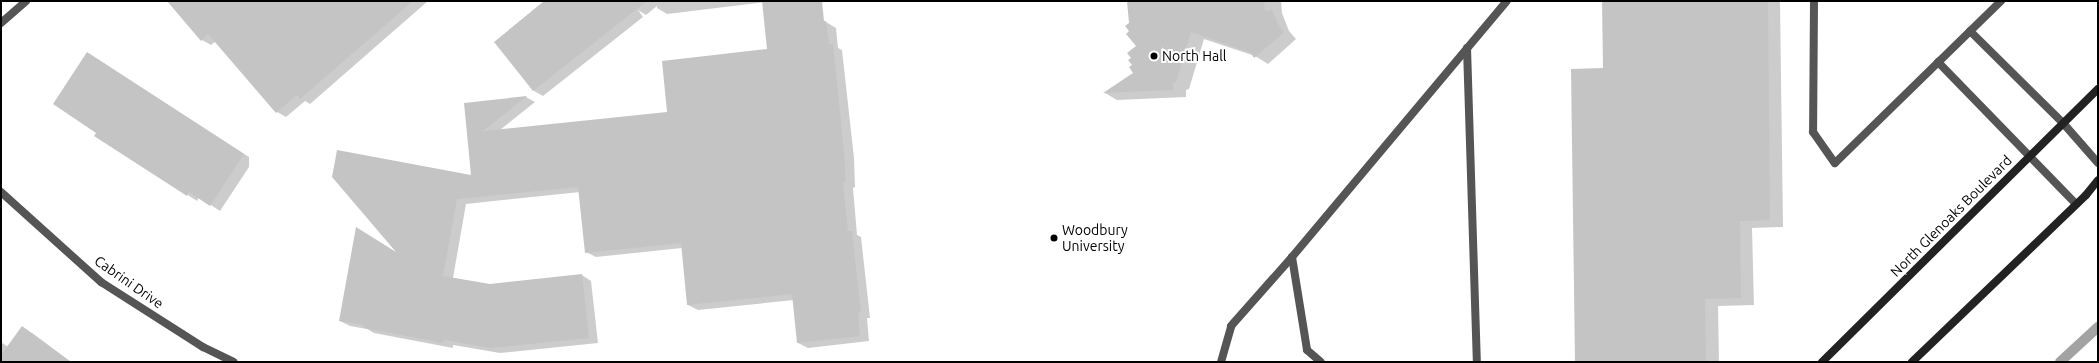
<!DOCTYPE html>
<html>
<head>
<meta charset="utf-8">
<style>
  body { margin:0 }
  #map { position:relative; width:2099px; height:363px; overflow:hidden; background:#fff; font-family:Ubuntu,sans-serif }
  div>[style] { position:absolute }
  .shadow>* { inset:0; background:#0003 }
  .stream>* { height:10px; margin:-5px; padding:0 5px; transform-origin:5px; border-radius:5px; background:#a3a3a3 }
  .building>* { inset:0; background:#c4c4c4 }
  .service>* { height:8px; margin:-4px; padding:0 4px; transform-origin:4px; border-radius:4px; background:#555 }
  .minor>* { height:8px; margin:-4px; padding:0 4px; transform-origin:4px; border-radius:4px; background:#555 }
  .secondary>* { height:8px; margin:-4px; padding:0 4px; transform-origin:4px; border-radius:4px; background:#222 }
  .dots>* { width:11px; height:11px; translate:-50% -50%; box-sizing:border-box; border:2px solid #fff; border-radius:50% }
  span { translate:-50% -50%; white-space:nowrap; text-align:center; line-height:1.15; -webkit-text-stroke:4px #fff; paint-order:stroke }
  .poi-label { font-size:14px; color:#000 }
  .left { translate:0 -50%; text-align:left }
  .street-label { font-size:14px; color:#000 }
  .frame { position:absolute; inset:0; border:2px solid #000; pointer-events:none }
</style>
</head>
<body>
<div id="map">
  <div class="shadow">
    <div style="clip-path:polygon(168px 1px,428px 1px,310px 104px,305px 101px,286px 117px,277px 112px,216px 41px,211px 45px,202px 40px)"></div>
    <div style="clip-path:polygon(546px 1px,765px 1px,766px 2px,667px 14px,657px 8px,657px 6px,646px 15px,638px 10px,643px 17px,543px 96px,534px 91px,495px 42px)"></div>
    <div style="clip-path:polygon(1128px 1px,1281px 1px,1282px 13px,1289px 31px,1296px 39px,1268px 64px,1255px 56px,1204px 39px,1189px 89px,1186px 90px,1186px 97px,1117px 100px,1105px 93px,1134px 74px,1132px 58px,1137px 46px,1130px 31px)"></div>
    <div style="clip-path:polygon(1603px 1px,1780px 1px,1783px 227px,1752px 228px,1754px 305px,1718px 306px,1719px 362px,1576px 362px,1604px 69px)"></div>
    <div style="clip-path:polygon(826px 22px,836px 28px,838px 48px,842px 50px,854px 158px,855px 187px,853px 188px,857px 235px,861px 237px,870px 318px,867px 318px,869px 341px,808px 348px,798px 343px,794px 300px,698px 310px,688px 305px,682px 248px,596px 257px,586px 252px,580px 192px,466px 204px,453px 278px,490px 285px,582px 275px,591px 281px,598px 343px,500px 353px,453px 345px,453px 348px,374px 333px,367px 329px,350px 326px,340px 321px,399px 254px,473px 177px,465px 104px,526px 97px,535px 102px,500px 130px,668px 113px,768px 50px)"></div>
    <div style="clip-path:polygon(97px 59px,249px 157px,249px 167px,220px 211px,199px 197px,197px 201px,188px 195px,96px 135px,97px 132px)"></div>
    <div style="clip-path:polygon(23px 328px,32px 333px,71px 362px,1px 362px,1px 342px,8px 347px)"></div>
  </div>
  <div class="stream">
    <div style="left:2060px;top:362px;width:52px;rotate:-42.6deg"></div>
  </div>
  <div class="building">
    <div style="clip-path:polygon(167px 1px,413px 1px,300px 99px,297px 95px,276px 113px,208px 34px,201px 41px)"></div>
    <div style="clip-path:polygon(544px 1px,647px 1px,533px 91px,494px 42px)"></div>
    <div style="clip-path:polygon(762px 1px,822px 1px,824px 21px,826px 21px,829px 44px,833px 44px,844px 152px,846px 182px,843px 182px,848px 231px,852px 231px,861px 312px,858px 313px,860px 336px,797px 343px,792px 294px,687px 305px,681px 243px,585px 253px,578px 187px,457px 199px,443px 276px,490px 284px,582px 274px,589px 338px,490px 348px,444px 340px,443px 343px,364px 328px,364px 325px,339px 321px,356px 227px,396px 252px,332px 177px,337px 150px,471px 175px,464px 103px,527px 96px,483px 131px,667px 112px,662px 61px,767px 49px)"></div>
    <div style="clip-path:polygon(1127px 1px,1264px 1px,1265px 11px,1272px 10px,1277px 22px,1284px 32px,1254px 58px,1251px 53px,1191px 32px,1176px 82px,1173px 83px,1173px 90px,1103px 93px,1133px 73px,1129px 67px,1132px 65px,1128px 60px,1131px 58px,1127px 53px,1136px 46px,1126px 34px,1129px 31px,1125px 26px,1129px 23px)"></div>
    <div style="clip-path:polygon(1602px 1px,1768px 1px,1770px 220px,1740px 221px,1741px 298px,1705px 299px,1706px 362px,1575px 362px,1571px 69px,1603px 68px)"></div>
    <div style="clip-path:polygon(87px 52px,244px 154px,210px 206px,189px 192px,187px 196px,94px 136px,96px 133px,53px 104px)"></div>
    <div style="clip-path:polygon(22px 326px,71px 362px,1px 362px,1px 355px)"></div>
  </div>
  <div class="service">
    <div style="left:1814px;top:1px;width:131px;rotate:90.4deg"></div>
    <div style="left:1813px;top:132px;width:38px;rotate:55deg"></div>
    <div style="left:1835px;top:163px;width:232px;rotate:-44.3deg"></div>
    <div style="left:1970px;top:31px;width:131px;rotate:44.7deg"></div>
    <div style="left:2063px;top:123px;width:53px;rotate:48.8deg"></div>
    <div style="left:1467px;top:48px;width:314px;rotate:88.2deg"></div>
    <div style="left:1938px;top:62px;width:198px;rotate:45.8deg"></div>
    <div style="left:1292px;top:257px;width:94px;rotate:80.8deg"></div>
    <div style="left:1307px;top:350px;width:18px;rotate:41deg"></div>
    <div style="left:1221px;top:362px;width:37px;rotate:-74deg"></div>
    <div style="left:1231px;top:326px;width:92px;rotate:-48.5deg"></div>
    <div style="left:1292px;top:257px;width:334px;rotate:-50deg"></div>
  </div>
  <div class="minor">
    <div style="left:1px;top:23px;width:33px;rotate:-41deg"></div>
    <div style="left:1px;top:192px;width:135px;rotate:42deg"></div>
    <div style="left:101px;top:282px;width:121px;rotate:32.5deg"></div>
    <div style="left:203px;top:347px;width:34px;rotate:26deg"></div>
  </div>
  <div class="secondary">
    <div style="left:1822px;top:362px;width:388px;rotate:-44.7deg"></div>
    <div style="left:1912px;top:362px;width:241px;rotate:-43.8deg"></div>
    <div style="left:2086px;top:195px;width:19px;rotate:-51deg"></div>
  </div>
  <div class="dots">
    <div style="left:1154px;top:56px;background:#000"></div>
    <div style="left:1054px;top:238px;background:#000"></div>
  </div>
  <div class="poi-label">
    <span class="left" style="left:1162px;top:56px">North Hall</span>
    <span class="left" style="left:1062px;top:238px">Woodbury<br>University</span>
  </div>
  <div class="street-label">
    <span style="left:1951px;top:216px;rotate:-45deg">North Glenoaks Boulevard</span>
    <span style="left:129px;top:282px;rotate:35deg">Cabrini Drive</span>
  </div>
  <div class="frame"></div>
</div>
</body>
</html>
